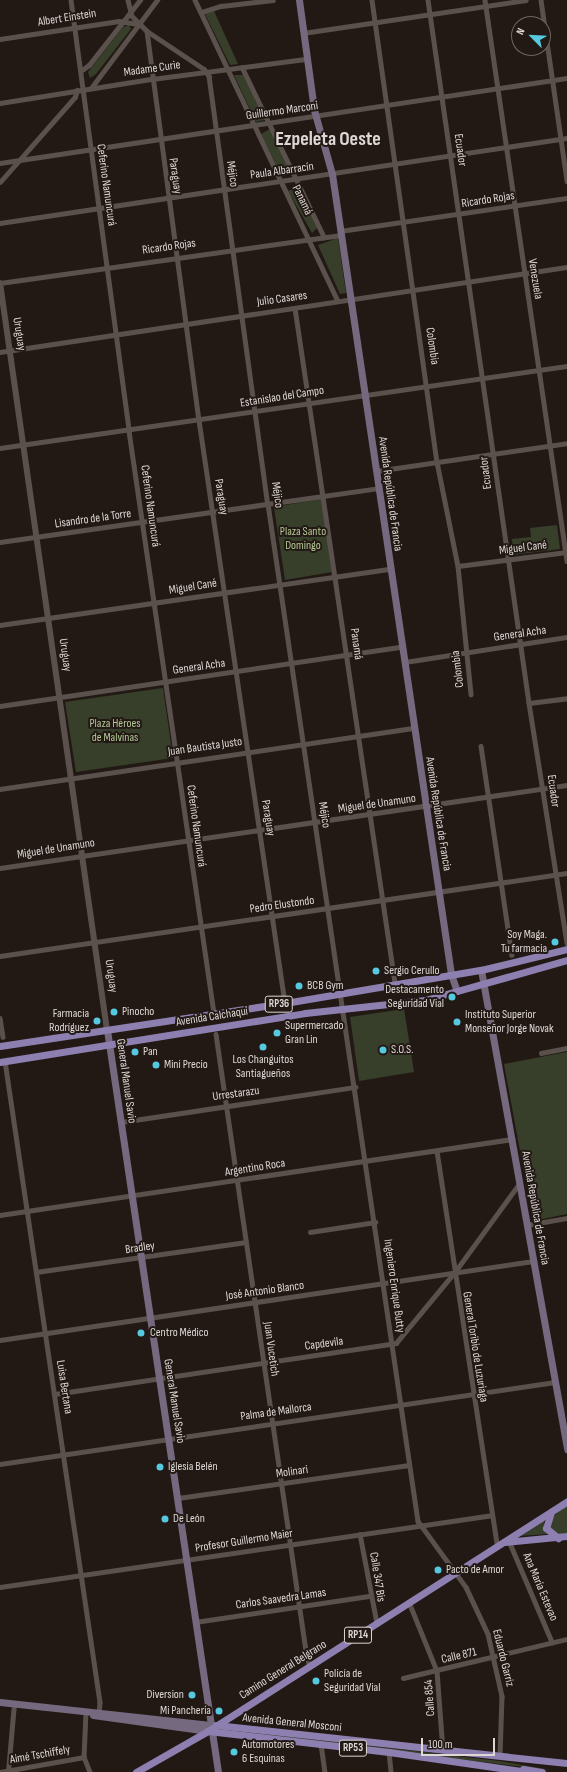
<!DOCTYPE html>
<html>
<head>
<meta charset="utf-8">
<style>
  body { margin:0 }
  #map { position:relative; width:567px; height:1772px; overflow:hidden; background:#221915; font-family:"Sofia Sans Condensed",sans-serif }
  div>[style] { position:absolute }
  .green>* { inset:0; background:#373f2a }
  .minor>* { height:4.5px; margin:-2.25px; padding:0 2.25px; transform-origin:2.25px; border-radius:2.25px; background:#5b514c }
  .tertiary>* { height:6px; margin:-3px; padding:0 3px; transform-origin:3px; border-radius:3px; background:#5b514c }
  .secondary>* { height:7px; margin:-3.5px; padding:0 3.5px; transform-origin:3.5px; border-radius:3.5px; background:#74697e }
  .primary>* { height:7px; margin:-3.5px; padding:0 3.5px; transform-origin:3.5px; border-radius:3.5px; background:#8d80b0 }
  .dots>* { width:11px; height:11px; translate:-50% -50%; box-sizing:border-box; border:2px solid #221915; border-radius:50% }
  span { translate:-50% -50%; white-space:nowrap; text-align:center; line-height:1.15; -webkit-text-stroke:4px #221915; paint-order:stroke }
  .shield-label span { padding:1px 3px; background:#221915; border:1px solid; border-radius:3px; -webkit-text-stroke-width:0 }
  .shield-label { font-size:11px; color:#ded8d5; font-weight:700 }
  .street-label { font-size:12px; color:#ded8d5 }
  .park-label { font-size:12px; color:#b4c794 }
  .poi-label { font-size:12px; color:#ded8d5 }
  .right { translate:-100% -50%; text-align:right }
  .left { translate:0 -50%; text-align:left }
  .town-label { font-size:20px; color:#ded8d5; font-weight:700 }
  .north { position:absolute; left:511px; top:16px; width:40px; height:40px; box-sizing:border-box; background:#221915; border:1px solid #6d6562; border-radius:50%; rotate:294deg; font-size:11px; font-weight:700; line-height:16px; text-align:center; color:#ded8d5 }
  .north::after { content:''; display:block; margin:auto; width:14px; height:18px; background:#56c9e1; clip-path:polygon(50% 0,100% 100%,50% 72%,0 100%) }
  .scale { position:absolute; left:421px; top:1738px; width:74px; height:18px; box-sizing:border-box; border:2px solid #ded8d5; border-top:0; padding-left:5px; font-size:12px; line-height:14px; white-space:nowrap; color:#ded8d5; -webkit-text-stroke:3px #221915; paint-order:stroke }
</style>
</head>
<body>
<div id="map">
  <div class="green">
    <div style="clip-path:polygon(214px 11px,238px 64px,230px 65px,205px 14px)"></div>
    <div style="clip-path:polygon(129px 25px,131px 29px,96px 74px,90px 78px,88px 72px,123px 27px)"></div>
    <div style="clip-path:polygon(234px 75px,243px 75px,265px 120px,256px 122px)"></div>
    <div style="clip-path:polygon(270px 129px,291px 174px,288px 175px,281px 175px,261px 134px)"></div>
    <div style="clip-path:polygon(298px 186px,317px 228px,312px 233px,288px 191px)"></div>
    <div style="clip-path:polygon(338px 238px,346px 293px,340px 294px,318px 245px)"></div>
    <div style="clip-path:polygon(322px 499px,332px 572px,285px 580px,274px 507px)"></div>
    <div style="clip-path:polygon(557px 525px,560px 549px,513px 555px,512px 539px,531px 537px,530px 528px)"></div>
    <div style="clip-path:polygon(163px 688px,173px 758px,76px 772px,65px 702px)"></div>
    <div style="clip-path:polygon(404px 1009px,414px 1072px,359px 1081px,350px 1017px)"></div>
    <div style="clip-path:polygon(567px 1052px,567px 1214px,533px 1221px,504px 1064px)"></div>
    <div style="clip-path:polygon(567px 1505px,567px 1533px,557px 1535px,550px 1531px,549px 1520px)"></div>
    <div style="clip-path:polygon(544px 1520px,544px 1530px,548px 1534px,518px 1536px)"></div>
    <div style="clip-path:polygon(218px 1728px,499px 1761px,551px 1770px,218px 1731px)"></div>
  </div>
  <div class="minor">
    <div style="left:71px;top:0;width:435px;rotate:82.3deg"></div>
    <div style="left:129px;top:431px;width:588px;rotate:81.69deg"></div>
    <div style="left:128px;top:0;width:16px;rotate:76deg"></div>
    <div style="left:132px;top:16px;width:21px;rotate:45deg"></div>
    <div style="left:147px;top:31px;width:392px;rotate:82.4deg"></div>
    <div style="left:199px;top:420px;width:589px;rotate:81.61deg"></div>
    <div style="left:195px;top:0;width:333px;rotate:64.6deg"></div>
    <div style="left:372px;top:0;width:467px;rotate:82deg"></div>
    <div style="left:437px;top:462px;width:106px;rotate:78.6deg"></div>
    <div style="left:458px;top:566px;width:129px;rotate:84.2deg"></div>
    <div style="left:428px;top:0;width:710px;rotate:81.82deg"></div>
    <div style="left:529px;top:703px;width:243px;rotate:81deg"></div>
    <div style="left:485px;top:0;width:567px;rotate:81.68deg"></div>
    <div style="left:541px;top:0;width:183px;rotate:81.8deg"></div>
    <div style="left:202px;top:12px;width:20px;rotate:-18deg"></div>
    <div style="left:221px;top:6px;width:52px;rotate:-6.6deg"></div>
    <div style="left:147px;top:31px;width:69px;rotate:33.7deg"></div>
    <div style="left:204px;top:69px;width:9px;rotate:54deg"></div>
    <div style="left:209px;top:76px;width:432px;rotate:82.2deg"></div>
    <div style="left:268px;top:504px;width:1028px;rotate:81.61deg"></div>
    <div style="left:418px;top:1521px;width:82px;rotate:54deg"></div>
    <div style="left:466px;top:1587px;width:52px;rotate:64.9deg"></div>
    <div style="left:488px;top:1634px;width:64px;rotate:77.3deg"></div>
    <div style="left:502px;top:1696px;width:60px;rotate:91.9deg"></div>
    <div style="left:303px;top:33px;width:225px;rotate:-8.4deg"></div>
    <div style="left:0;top:39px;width:120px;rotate:-8.6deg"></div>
    <div style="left:119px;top:21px;width:19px;rotate:9deg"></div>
    <div style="left:242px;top:67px;width:189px;rotate:64.2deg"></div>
    <div style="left:82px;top:70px;width:9px;rotate:-36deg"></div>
    <div style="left:89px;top:65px;width:83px;rotate:-51.9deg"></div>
    <div style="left:91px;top:88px;width:110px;rotate:-53.1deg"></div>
    <div style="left:0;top:103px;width:154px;rotate:-9deg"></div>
    <div style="left:152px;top:79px;width:156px;rotate:-7.4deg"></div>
    <div style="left:0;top:163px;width:573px;rotate:-8.53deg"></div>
    <div style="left:0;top:182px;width:113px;rotate:-48.6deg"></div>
    <div style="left:75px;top:97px;width:7px;rotate:-74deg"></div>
    <div style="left:0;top:223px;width:573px;rotate:-8.53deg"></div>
    <div style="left:340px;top:231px;width:229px;rotate:-8.3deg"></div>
    <div style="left:0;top:283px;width:344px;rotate:-8deg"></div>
    <div style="left:295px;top:308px;width:682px;rotate:81.57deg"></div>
    <div style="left:0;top:352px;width:573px;rotate:-8.53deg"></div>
    <div style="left:0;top:448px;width:573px;rotate:-8.23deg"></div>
    <div style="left:376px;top:471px;width:193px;rotate:-8.3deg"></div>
    <div style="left:0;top:542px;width:382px;rotate:-8.1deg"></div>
    <div style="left:458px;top:566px;width:110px;rotate:-7.3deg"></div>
    <div style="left:0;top:625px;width:394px;rotate:-8.2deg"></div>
    <div style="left:405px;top:662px;width:164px;rotate:-8.8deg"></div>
    <div style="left:529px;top:703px;width:38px;rotate:-7deg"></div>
    <div style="left:0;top:706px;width:405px;rotate:-8.4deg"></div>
    <div style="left:481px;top:746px;width:211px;rotate:81.6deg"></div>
    <div style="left:0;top:789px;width:417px;rotate:-8.4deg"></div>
    <div style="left:0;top:868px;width:573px;rotate:-8.33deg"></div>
    <div style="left:0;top:956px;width:573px;rotate:-8.33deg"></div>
    <div style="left:0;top:1018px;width:19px;rotate:81deg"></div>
    <div style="left:216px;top:1034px;width:631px;rotate:81.7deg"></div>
    <div style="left:307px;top:1658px;width:9px;rotate:69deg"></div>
    <div style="left:541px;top:1053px;width:26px;rotate:-11deg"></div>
    <div style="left:5px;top:1061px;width:648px;rotate:81.57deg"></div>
    <div style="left:100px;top:1702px;width:13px;rotate:94deg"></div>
    <div style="left:121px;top:1122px;width:237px;rotate:-8.5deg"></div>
    <div style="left:437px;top:1151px;width:399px;rotate:81.3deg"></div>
    <div style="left:0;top:1215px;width:518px;rotate:-8.44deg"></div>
    <div style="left:527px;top:1225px;width:41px;rotate:-9.9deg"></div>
    <div style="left:310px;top:1232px;width:66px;rotate:-8.7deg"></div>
    <div style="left:36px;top:1272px;width:212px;rotate:-8.1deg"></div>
    <div style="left:0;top:1340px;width:539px;rotate:-8.43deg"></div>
    <div style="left:55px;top:1394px;width:345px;rotate:-8.5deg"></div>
    <div style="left:396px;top:1343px;width:91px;rotate:-50.4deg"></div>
    <div style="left:454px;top:1273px;width:110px;rotate:-53.9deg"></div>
    <div style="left:0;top:1464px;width:561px;rotate:-8.4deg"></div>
    <div style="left:178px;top:1498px;width:233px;rotate:-8.1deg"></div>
    <div style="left:360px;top:1534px;width:91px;rotate:79.2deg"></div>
    <div style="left:509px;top:1541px;width:110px;rotate:66.9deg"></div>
    <div style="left:0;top:1587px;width:496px;rotate:-8.3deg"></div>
    <div style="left:409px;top:1602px;width:74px;rotate:67.9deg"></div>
    <div style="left:437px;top:1671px;width:80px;rotate:85.7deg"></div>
    <div style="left:195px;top:1622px;width:177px;rotate:-8.5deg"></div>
    <div style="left:403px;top:1678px;width:169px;rotate:-13.4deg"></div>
    <div style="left:86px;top:1712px;width:45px;rotate:92.5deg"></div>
    <div style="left:84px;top:1757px;width:16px;rotate:68deg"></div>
    <div style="left:321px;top:1744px;width:28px;rotate:82deg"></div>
    <div style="left:389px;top:1752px;width:20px;rotate:84deg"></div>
    <div style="left:0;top:1772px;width:85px;rotate:-10.1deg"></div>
    <div style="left:8px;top:1772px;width:68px;rotate:-85deg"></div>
  </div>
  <div class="tertiary">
    <div style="left:0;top:283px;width:755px;rotate:81.85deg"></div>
  </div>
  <div class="secondary">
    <div style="left:299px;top:0;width:111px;rotate:82.2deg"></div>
    <div style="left:314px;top:110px;width:66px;rotate:74.3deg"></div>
    <div style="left:332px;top:174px;width:809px;rotate:81.54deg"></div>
    <div style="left:451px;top:974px;width:18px;rotate:71deg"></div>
    <div style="left:481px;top:970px;width:487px;rotate:79.8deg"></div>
    <div style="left:107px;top:1030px;width:750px;rotate:81.49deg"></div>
    <div style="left:0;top:1702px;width:214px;rotate:6.2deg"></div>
    <div style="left:93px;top:1715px;width:116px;rotate:7.9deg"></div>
  </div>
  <div class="primary">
    <div style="left:0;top:1046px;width:288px;rotate:-8.6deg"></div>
    <div style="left:285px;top:1003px;width:199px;rotate:-9.6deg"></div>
    <div style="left:481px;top:970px;width:89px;rotate:-13.7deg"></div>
    <div style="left:0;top:1062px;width:309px;rotate:-9.1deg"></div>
    <div style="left:305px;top:1013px;width:121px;rotate:-6.2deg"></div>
    <div style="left:425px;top:1000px;width:148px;rotate:-15.7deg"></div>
    <div style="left:551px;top:1512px;width:17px;rotate:107deg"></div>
    <div style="left:546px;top:1528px;width:16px;rotate:40deg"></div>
    <div style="left:504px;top:1542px;width:63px;rotate:-5.4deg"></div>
    <div style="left:216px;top:1725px;width:353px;rotate:6.2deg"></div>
    <div style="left:208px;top:1731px;width:182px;rotate:6.6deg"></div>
    <div style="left:389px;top:1752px;width:139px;rotate:8.2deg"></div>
    <div style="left:523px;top:1769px;width:19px;rotate:9deg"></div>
    <div style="left:136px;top:1772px;width:83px;rotate:-29.7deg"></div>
    <div style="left:208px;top:1731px;width:426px;rotate:-32.6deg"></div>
  </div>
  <div class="dots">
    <div style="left:555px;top:942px;background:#56c9e1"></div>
    <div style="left:376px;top:971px;background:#56c9e1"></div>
    <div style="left:299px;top:986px;background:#56c9e1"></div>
    <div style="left:452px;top:997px;background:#56c9e1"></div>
    <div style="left:114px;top:1012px;background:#56c9e1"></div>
    <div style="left:97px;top:1021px;background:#56c9e1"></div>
    <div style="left:457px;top:1022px;background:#56c9e1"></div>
    <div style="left:277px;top:1033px;background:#56c9e1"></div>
    <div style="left:263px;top:1047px;background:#56c9e1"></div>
    <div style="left:383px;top:1050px;background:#56c9e1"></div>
    <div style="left:135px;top:1052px;background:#56c9e1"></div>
    <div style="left:156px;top:1065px;background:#56c9e1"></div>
    <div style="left:141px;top:1333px;background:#56c9e1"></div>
    <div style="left:160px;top:1467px;background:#56c9e1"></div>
    <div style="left:165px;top:1519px;background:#56c9e1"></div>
    <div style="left:438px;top:1570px;background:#56c9e1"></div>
    <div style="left:316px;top:1681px;background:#56c9e1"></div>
    <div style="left:192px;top:1695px;background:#56c9e1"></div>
    <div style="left:219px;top:1711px;background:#56c9e1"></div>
    <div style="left:234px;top:1752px;background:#56c9e1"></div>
  </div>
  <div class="shield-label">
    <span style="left:279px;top:1004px">RP36</span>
    <span style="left:358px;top:1635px">RP14</span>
    <span style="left:353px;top:1748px">RP53</span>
  </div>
  <div class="street-label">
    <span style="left:67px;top:18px;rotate:-9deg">Albert Einstein</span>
    <span style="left:152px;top:69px;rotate:-8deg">Madame Curie</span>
    <span style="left:282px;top:111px;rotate:-8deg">Guillermo Marconi</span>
    <span style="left:460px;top:150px;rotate:82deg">Ecuador</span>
    <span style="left:282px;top:171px;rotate:-8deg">Paula Albarracín</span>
    <span style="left:232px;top:174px;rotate:82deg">Méjico</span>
    <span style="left:175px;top:176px;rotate:82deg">Paraguay</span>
    <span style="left:106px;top:185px;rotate:82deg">Ceferino Namuncurá</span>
    <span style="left:302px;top:200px;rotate:64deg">Panamá</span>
    <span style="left:488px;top:200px;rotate:-9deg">Ricardo Rojas</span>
    <span style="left:169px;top:247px;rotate:-8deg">Ricardo Rojas</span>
    <span style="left:535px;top:279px;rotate:81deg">Venezuela</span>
    <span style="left:282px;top:299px;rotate:-8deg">Julio Casares</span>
    <span style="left:19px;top:334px;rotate:81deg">Uruguay</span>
    <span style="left:432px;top:346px;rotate:82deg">Colombia</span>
    <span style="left:282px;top:397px;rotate:-9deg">Estanislao del Campo</span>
    <span style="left:486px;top:473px;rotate:-97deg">Ecuador</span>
    <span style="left:390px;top:494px;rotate:82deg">Avenida República de Francia</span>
    <span style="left:277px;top:495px;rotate:82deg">Méjico</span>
    <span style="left:221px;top:497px;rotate:81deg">Paraguay</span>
    <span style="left:150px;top:506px;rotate:82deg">Ceferino Namuncurá</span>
    <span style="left:93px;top:519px;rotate:-8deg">Lisandro de la Torre</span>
    <span style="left:523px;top:548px;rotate:-7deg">Miguel Cané</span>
    <span style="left:193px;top:587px;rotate:-9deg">Miguel Cané</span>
    <span style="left:520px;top:634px;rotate:-8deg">General Acha</span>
    <span style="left:356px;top:644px;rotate:82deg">Panamá</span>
    <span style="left:65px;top:655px;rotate:82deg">Uruguay</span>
    <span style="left:199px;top:667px;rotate:-8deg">General Acha</span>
    <span style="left:458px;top:669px;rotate:-97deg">Colombia</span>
    <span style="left:205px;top:747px;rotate:-8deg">Juan Bautista Justo</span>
    <span style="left:553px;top:791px;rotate:82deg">Ecuador</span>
    <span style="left:377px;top:804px;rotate:-8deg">Miguel de Unamuno</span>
    <span style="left:438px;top:814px;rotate:81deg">Avenida República de Francia</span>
    <span style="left:324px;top:815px;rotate:81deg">Méjico</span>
    <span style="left:268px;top:818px;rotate:81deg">Paraguay</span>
    <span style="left:196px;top:826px;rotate:82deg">Ceferino Namuncurá</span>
    <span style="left:56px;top:849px;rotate:-9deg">Miguel de Unamuno</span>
    <span style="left:282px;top:905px;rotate:-8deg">Pedro Elustondo</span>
    <span style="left:111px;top:976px;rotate:82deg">Uruguay</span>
    <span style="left:212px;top:1017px;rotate:-9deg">Avenida Calchaquí</span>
    <span style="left:126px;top:1081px;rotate:82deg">General Manuel Savio</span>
    <span style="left:236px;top:1094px;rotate:-8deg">Urrestarazu</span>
    <span style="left:255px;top:1168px;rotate:-9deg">Argentino Roca</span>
    <span style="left:535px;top:1208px;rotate:80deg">Avenida República de Francia</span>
    <span style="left:140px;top:1248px;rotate:-8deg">Bradley</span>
    <span style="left:394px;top:1286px;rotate:82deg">Ingeniero Enrique Butty</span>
    <span style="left:265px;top:1291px;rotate:-8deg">José Antonio Blanco</span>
    <span style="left:324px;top:1344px;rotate:-8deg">Capdevila</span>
    <span style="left:475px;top:1347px;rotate:81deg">General Toribio de Luzuriaga</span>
    <span style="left:271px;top:1349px;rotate:82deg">Juan Vucetich</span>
    <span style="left:64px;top:1387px;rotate:81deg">Luisa Bertana</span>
    <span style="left:174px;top:1401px;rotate:81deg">General Manuel Savio</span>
    <span style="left:276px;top:1412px;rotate:-8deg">Palma de Mallorca</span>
    <span style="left:292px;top:1472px;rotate:-8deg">Molinari</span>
    <span style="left:244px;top:1541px;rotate:-9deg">Profesor Guillermo Maier</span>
    <span style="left:377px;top:1577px;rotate:81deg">Calle 347 Bis</span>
    <span style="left:540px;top:1587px;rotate:67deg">Ana María Estevao</span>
    <span style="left:281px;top:1599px;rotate:-8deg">Carlos Saavedra Lamas</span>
    <span style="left:459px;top:1656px;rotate:-13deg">Calle 871</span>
    <span style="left:503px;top:1658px;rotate:76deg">Eduardo Garriz</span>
    <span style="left:283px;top:1670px;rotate:-32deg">Camino General Belgrano</span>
    <span style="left:430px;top:1698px;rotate:-94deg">Calle 854</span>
    <span style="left:292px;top:1723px;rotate:6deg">Avenida General Mosconi</span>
    <span style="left:40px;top:1755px;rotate:-10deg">Aimé Tschiffely</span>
  </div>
  <div class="park-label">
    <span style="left:303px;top:539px">Plaza Santo<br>Domingo</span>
    <span style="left:115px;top:731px">Plaza Héroes<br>de Malvinas</span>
  </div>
  <div class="poi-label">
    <span class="right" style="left:547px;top:942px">Soy Maga.<br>Tu farmacia</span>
    <span class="left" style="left:384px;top:971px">Sergio Cerullo</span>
    <span class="left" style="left:307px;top:986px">BCB Gym</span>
    <span class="right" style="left:444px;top:997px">Destacamento<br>Seguridad Vial</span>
    <span class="left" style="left:122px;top:1012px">Pinocho</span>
    <span class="right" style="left:89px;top:1021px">Farmacia<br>Rodríguez</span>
    <span class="left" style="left:465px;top:1022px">Instituto Superior<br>Monseñor Jorge Novak</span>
    <span class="left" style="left:285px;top:1033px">Supermercado<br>Gran Lin</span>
    <span class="left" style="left:391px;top:1050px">S.O.S.</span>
    <span class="left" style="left:143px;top:1052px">Pan</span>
    <span style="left:263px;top:1067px">Los Changuitos<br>Santiagueños</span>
    <span class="left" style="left:164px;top:1065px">Mini Precio</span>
    <span class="left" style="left:150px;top:1333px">Centro Médico</span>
    <span class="left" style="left:168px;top:1467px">Iglesia Belén</span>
    <span class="left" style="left:173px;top:1519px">De León</span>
    <span class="left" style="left:446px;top:1570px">Pacto de Amor</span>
    <span class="left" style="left:324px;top:1681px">Policía de<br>Seguridad Vial</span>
    <span class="right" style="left:184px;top:1695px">Diversion</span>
    <span class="right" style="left:211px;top:1711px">Mi Pancheria</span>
    <span class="left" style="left:242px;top:1752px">Automotores<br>6 Esquinas</span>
  </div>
  <div class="town-label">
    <span style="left:328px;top:139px">Ezpeleta Oeste</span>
  </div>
  <div class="north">N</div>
  <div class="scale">100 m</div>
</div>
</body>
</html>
